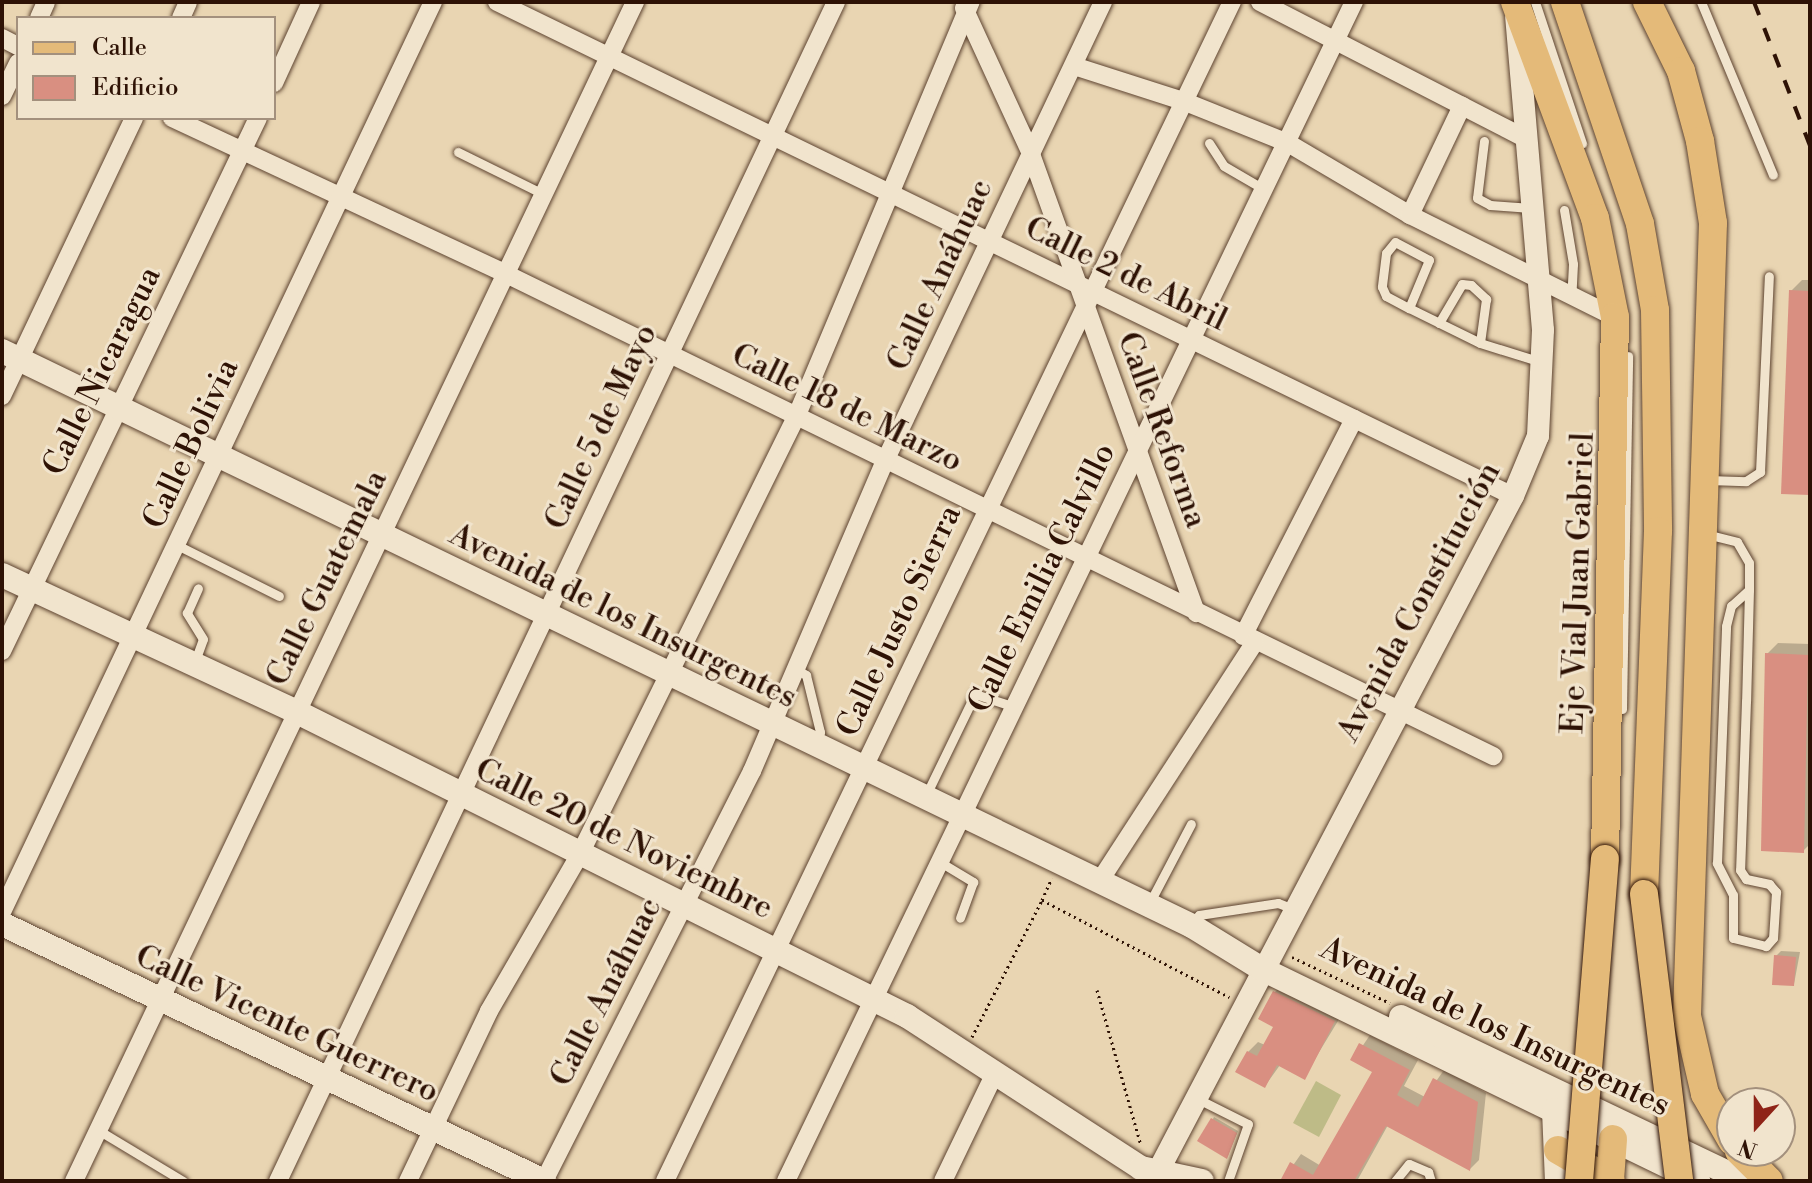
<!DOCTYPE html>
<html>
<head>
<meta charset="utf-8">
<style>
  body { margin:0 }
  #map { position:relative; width:1812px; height:1183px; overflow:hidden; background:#e9d5b2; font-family:"Libre Bodoni",serif }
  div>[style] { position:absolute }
  .green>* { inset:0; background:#bebb87 }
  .shadow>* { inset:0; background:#0003 }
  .building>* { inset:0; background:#d98f81 }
  .path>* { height:3px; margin-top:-1.5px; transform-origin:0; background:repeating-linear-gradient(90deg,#2e1205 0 2px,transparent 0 6px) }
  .roads { filter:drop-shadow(0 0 2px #5d4330) drop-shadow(0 0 2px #5d4330) }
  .service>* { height:9px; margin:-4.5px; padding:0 4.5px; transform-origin:4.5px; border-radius:4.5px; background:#f1e4cd }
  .minor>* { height:18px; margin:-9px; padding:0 9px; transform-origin:9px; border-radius:9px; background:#f1e4cd }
  .tertiary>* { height:22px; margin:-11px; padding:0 11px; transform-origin:11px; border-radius:11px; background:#f1e4cd }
  .secondary>* { height:24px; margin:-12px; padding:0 12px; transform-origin:12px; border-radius:12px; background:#f1e4cd }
  .primary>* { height:28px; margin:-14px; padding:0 14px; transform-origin:14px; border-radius:14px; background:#e4ba79 }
  .rail>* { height:4px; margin-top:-2px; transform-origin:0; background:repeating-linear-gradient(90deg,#2e1205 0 14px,transparent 0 28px) }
  .bridges { filter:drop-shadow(0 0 2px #2e1205) drop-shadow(0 0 2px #2e1205) }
  .primary-bridge>* { height:28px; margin:-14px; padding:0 14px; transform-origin:14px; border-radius:14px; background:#e4ba79 }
  span { translate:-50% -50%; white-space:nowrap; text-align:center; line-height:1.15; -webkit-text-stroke:6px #f1e4cd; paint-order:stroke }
  .street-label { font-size:32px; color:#2e1205 }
  .frame { position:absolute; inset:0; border:4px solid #2e1205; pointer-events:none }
  .legend { position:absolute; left:16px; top:16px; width:260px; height:104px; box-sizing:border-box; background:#f1e4cd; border:2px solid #a3907d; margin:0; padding:10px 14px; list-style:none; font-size:24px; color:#2e1205 }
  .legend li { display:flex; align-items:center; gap:16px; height:40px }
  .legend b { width:40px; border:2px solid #a3907d }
  .north { position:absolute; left:1716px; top:1087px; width:80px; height:80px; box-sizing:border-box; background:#f1e4cd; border:2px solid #a3907d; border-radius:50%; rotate:201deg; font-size:22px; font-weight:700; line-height:32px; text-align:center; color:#2e1205 }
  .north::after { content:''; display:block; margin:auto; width:28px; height:36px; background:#8f2418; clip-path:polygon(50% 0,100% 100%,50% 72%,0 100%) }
</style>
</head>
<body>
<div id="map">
  <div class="green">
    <div style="clip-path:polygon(1316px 1081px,1341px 1095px,1319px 1137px,1293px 1123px)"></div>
  </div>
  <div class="shadow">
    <div style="clip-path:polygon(1802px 280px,1810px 280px,1810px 493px,1791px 291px)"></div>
    <div style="clip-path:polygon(1778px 643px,1810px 644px,1810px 844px,1803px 851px,1767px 654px)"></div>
    <div style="clip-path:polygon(1781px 951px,1800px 952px,1794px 984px,1776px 956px)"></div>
    <div style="clip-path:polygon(1284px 982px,1344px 1011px,1304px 1077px,1280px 1065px,1265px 1086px,1248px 1052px,1258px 1042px,1265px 1045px,1275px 1026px,1275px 992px)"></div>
    <div style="clip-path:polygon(1370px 1035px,1418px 1060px,1404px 1086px,1425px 1097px,1444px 1070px,1486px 1093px,1479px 1160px,1470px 1169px,1388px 1125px,1357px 1181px,1282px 1181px,1301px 1154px,1321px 1166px,1375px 1071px,1353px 1060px)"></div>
    <div style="clip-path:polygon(1214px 1117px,1238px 1131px,1228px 1155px,1200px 1141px)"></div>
  </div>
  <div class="building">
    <div style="clip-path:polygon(1789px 290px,1810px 291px,1810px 495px,1781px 494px)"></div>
    <div style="clip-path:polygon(1765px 653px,1808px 655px,1804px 853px,1761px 851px)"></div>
    <div style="clip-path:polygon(1774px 955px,1796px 957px,1794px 986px,1772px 985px)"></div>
    <div style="clip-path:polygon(1273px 991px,1335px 1021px,1305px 1080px,1277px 1065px,1265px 1088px,1235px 1072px,1247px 1051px,1257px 1056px,1273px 1027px,1258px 1019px)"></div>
    <div style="clip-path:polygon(1359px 1043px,1410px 1070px,1397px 1095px,1418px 1107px,1433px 1078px,1478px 1102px,1470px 1171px,1386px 1126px,1354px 1181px,1280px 1181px,1290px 1162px,1313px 1175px,1372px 1072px,1350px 1060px)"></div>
    <div style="clip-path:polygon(1211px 1118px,1237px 1133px,1227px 1159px,1197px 1141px)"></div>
  </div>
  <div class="path">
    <div style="left:1042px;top:900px;width:24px;rotate:-66deg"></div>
    <div style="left:1292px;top:957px;width:108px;rotate:25.1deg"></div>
    <div style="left:1097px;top:990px;width:161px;rotate:74.2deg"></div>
    <div style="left:972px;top:1037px;width:154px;rotate:-62.9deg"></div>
    <div style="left:1042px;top:900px;width:211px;rotate:27.4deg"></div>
  </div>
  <div class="roads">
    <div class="service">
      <div style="left:1535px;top:2px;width:149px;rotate:71.6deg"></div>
      <div style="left:1701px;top:2px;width:187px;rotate:67.4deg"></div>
      <div style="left:1484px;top:141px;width:57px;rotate:97deg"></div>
      <div style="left:1477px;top:198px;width:15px;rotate:28deg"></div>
      <div style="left:1490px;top:205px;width:41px;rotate:4.2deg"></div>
      <div style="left:1209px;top:143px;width:27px;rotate:57deg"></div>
      <div style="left:1224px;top:166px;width:48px;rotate:30.3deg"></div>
      <div style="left:458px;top:152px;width:95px;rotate:26.3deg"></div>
      <div style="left:1564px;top:210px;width:55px;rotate:80.5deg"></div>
      <div style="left:1573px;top:264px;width:34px;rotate:93deg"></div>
      <div style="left:1409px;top:308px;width:52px;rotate:-67.4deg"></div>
      <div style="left:1429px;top:260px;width:38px;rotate:-152deg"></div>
      <div style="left:1395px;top:242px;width:14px;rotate:129deg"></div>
      <div style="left:1386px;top:253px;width:34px;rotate:97deg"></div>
      <div style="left:1382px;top:287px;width:10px;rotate:66deg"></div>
      <div style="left:1386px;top:296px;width:26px;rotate:28deg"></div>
      <div style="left:1409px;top:308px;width:79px;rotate:26.2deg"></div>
      <div style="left:1480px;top:343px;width:64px;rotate:17.3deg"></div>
      <div style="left:1439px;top:323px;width:45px;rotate:-59.5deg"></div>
      <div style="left:1462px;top:284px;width:9px;rotate:6deg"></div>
      <div style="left:1471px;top:285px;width:21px;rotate:43deg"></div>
      <div style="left:1486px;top:299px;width:44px;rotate:97.8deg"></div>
      <div style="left:1708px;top:480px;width:38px;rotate:2deg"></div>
      <div style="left:1746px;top:481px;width:17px;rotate:-33deg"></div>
      <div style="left:1760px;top:472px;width:196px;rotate:-87.4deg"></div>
      <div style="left:1706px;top:534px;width:32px;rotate:14deg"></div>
      <div style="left:1737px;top:542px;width:24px;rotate:60deg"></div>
      <div style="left:1749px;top:563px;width:27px;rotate:90deg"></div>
      <div style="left:1749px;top:590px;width:111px;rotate:91.5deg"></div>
      <div style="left:1746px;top:701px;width:169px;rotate:92deg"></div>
      <div style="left:1740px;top:870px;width:11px;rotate:56deg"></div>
      <div style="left:1746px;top:879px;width:24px;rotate:12deg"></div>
      <div style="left:1769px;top:884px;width:11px;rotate:49deg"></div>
      <div style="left:1776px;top:892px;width:46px;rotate:93.7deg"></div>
      <div style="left:1773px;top:938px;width:11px;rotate:131deg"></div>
      <div style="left:1766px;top:946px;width:34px;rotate:-166deg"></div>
      <div style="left:1733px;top:938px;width:43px;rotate:-90deg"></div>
      <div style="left:1733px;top:895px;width:36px;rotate:-117deg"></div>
      <div style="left:1717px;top:863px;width:237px;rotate:-87.8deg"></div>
      <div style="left:1726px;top:626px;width:21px;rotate:-76deg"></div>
      <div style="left:1731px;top:606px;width:24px;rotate:-42deg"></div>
      <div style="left:177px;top:545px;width:114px;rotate:26.6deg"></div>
      <div style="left:195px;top:661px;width:23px;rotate:-70deg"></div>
      <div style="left:203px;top:639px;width:31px;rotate:-122deg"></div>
      <div style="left:187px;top:613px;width:27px;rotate:-66deg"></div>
      <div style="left:796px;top:669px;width:12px;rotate:31deg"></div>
      <div style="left:806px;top:675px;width:59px;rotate:76.2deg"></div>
      <div style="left:820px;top:732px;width:11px;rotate:117deg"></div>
      <div style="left:1622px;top:709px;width:353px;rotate:-89deg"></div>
      <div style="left:926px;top:795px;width:112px;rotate:-64.1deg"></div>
      <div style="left:975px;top:694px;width:40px;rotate:18deg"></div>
      <div style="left:940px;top:862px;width:39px;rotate:31deg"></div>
      <div style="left:973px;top:882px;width:38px;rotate:110deg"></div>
      <div style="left:1150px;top:902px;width:88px;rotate:-62.3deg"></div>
      <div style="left:1192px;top:925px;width:12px;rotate:-55deg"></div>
      <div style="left:1199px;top:915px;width:80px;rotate:-8.6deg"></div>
      <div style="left:1278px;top:903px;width:17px;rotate:21deg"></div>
      <div style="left:1196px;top:1098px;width:58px;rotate:26.6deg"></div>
      <div style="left:1248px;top:1124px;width:60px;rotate:109.3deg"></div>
      <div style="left:98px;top:1130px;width:99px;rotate:31deg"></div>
      <div style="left:1395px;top:1181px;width:22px;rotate:-51deg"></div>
      <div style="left:1409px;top:1164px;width:21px;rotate:23deg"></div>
      <div style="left:1428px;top:1172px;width:9px;rotate:72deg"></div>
    </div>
    <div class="minor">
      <div style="left:497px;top:2px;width:1130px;rotate:25.93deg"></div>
      <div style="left:1260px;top:2px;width:300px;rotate:27.2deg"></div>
      <div style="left:964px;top:8px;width:161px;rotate:65.3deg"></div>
      <div style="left:1031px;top:154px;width:488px;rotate:70.2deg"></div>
      <div style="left:39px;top:18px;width:17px;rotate:-66deg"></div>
      <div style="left:181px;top:18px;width:17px;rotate:-66deg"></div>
      <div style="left:2px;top:38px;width:18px;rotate:27deg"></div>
      <div style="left:1074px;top:66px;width:114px;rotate:17.8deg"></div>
      <div style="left:1183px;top:101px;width:113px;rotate:21.8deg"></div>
      <div style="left:1288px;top:143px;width:142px;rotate:30.5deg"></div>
      <div style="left:1410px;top:215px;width:229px;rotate:26.5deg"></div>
      <div style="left:274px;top:83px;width:89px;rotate:-65.4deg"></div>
      <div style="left:2px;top:96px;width:37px;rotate:-64deg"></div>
      <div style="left:172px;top:118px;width:366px;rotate:25deg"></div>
      <div style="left:504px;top:273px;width:1101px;rotate:26.03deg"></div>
      <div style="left:1410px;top:215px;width:121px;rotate:-64.5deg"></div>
      <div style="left:2px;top:396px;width:308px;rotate:-64.6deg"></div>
      <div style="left:1243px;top:636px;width:244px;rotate:-62.9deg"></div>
      <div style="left:2px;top:651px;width:591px;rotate:-64.35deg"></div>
      <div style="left:1099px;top:882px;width:286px;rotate:-57deg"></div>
      <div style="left:2px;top:912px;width:1007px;rotate:-64.66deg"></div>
      <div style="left:74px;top:1181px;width:1306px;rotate:-64.55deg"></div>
      <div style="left:278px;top:1181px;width:1304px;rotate:-64.67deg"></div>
      <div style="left:408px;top:1181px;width:188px;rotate:-64.5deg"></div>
      <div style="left:489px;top:1011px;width:184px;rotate:-59.9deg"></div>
      <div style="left:581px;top:852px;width:487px;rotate:-63.7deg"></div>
      <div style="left:797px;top:415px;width:448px;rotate:-67.2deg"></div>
      <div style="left:544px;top:1181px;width:460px;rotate:-63.1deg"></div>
      <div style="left:752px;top:771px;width:340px;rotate:-66.8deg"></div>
      <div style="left:886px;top:459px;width:506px;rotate:-64.6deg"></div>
      <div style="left:665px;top:1181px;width:1308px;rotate:-64.32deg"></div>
      <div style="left:786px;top:1181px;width:1309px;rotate:-64.28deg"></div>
      <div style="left:943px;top:1181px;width:122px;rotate:-64.3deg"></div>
    </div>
    <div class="tertiary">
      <div style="left:1153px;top:1181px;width:774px;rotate:-62.28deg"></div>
      <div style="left:1513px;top:496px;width:65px;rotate:-67.4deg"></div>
      <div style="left:1538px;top:436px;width:106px;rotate:-87.3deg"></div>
      <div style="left:1543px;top:330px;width:313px;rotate:-94.9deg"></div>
    </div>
    <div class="secondary">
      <div style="left:2px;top:351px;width:1322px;rotate:25.79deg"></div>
      <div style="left:1192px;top:926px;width:82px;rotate:31.6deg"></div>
      <div style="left:1262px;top:969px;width:485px;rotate:25.9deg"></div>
      <div style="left:2px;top:575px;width:325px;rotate:24.9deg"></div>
      <div style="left:297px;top:712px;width:682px;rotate:26.49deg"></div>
      <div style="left:907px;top:1016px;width:279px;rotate:33deg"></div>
      <div style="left:1141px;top:1168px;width:62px;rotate:12deg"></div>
      <div style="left:2px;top:924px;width:600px;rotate:25.37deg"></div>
      <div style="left:1401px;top:1017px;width:381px;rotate:25.5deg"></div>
      <div style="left:1554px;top:1110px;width:71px;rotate:87.6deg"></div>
    </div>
    <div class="primary">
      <div style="left:1515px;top:2px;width:230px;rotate:69.7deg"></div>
      <div style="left:1595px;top:218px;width:101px;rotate:78.6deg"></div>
      <div style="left:1615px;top:317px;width:542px;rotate:91.06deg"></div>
      <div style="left:1565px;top:2px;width:234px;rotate:71.3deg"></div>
      <div style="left:1640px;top:224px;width:87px;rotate:80.1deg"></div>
      <div style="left:1655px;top:310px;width:221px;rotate:89.2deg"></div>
      <div style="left:1658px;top:531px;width:363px;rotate:92.2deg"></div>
      <div style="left:1647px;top:2px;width:77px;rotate:63.8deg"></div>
      <div style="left:1681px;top:71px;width:73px;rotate:74.8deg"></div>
      <div style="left:1700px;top:141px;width:83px;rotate:81deg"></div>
      <div style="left:1713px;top:223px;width:793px;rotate:91.88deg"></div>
      <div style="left:1687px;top:1016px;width:80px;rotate:77deg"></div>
      <div style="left:1705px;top:1094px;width:54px;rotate:60.1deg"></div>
      <div style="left:1558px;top:1150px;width:61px;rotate:30.3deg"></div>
      <div style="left:1739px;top:1151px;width:42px;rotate:45deg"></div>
      <div style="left:1610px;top:1180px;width:41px;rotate:-85.8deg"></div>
    </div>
  </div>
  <div class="rail">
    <div style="left:1754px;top:2px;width:155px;rotate:68.7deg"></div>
  </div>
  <div class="bridges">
    <div class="primary-bridge">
      <div style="left:1644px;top:894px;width:289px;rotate:83deg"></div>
      <div style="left:1579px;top:1181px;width:323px;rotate:-85.4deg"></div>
    </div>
  </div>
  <div class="street-label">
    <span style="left:1126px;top:274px;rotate:26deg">Calle 2 de Abril</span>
    <span style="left:940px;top:275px;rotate:-65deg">Calle Anáhuac</span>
    <span style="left:102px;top:371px;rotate:-64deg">Calle Nicaragua</span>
    <span style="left:847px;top:408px;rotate:26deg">Calle 18 de Marzo</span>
    <span style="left:601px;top:427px;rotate:-65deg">Calle 5 de Mayo</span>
    <span style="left:1162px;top:430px;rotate:70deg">Calle Reforma</span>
    <span style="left:191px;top:444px;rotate:-65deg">Calle Bolivia</span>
    <span style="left:327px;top:578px;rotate:-64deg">Calle Guatemala</span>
    <span style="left:1042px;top:578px;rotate:-64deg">Calle Emilia Calvillo</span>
    <span style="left:1578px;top:583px;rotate:-88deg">Eje Vial Juan Gabriel</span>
    <span style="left:1419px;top:602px;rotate:-62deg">Avenida Constitución</span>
    <span style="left:623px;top:616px;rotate:26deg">Avenida de los Insurgentes</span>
    <span style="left:899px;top:621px;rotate:-65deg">Calle Justo Sierra</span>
    <span style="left:624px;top:839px;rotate:26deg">Calle 20 de Noviembre</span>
    <span style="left:606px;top:992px;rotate:-63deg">Calle Anáhuac</span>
    <span style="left:287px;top:1024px;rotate:25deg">Calle Vicente Guerrero</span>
    <span style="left:1495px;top:1027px;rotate:25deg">Avenida de los Insurgentes</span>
  </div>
  <div class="frame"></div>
  <ul class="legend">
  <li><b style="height:10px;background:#e4ba79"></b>Calle</li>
  <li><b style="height:22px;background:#d98f81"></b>Edificio</li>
  </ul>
  <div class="north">N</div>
</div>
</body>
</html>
